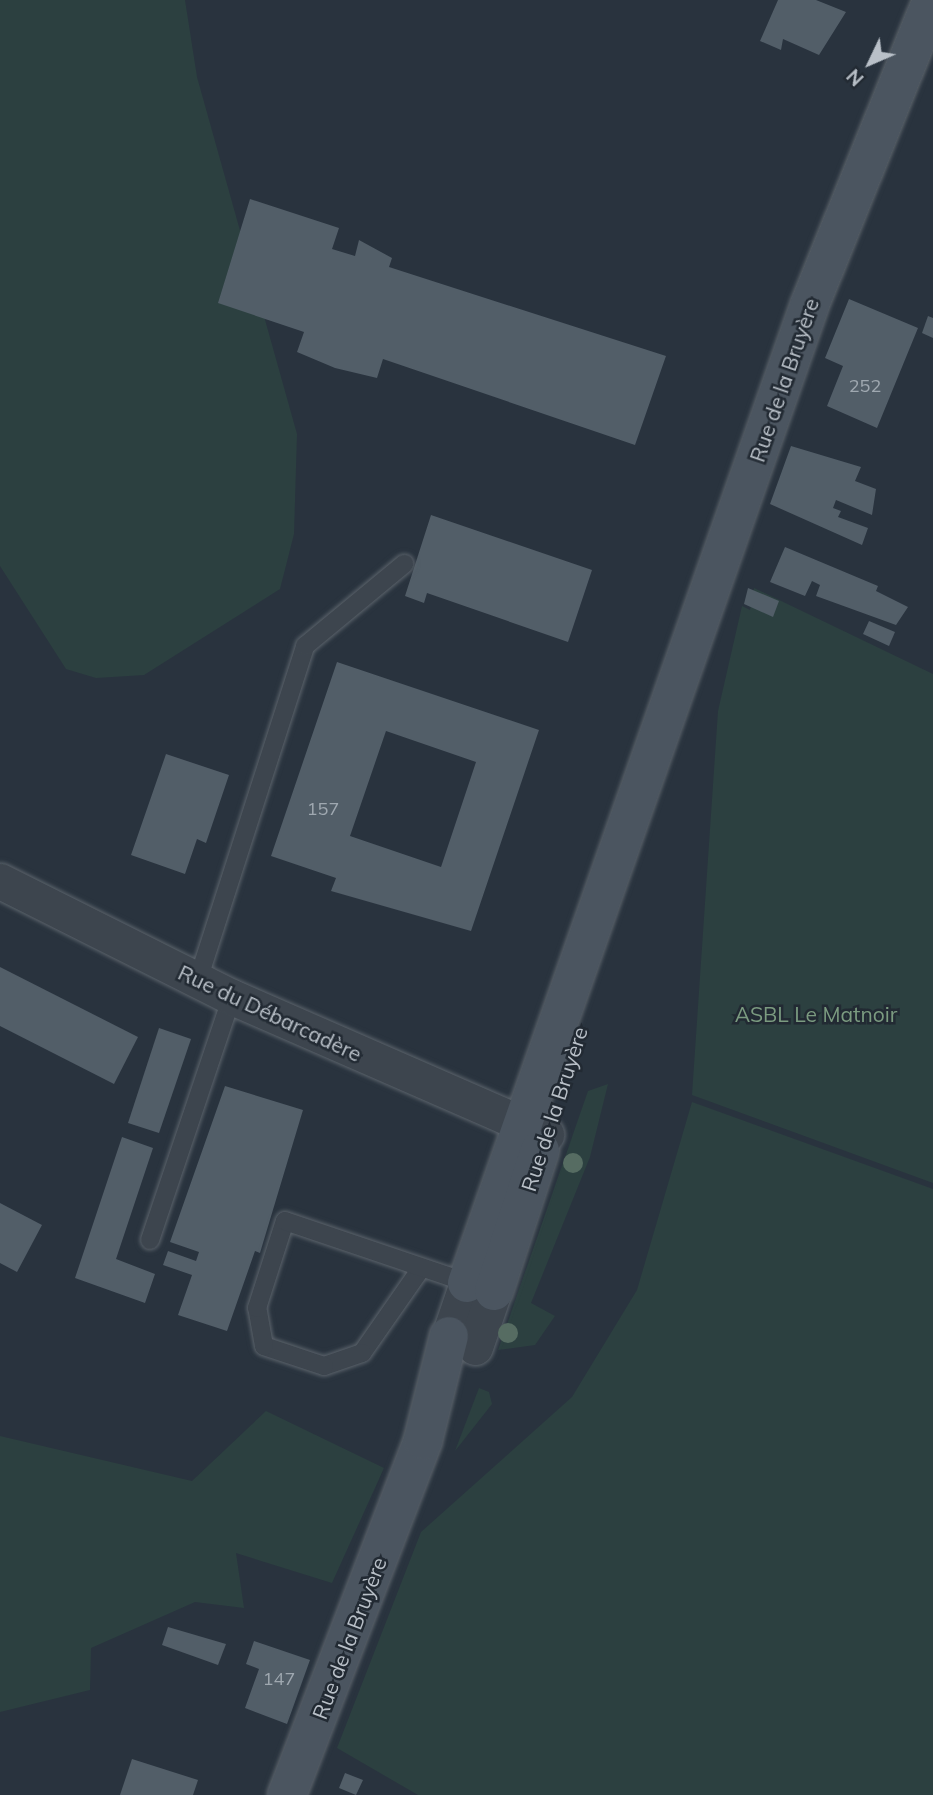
<!DOCTYPE html>
<html>
<head>
<meta charset="utf-8">
<style>
  body { margin:0 }
  #map { position:relative; width:933px; height:1795px; overflow:hidden; background:#29333e; font-family:Mulish,sans-serif }
  div>[style] { position:absolute }
  .green>* { inset:0; background:#2c4040 }
  .building>* { inset:0; background:#525e68 }
  .roads { filter:drop-shadow(0 0 2px #5b636b) drop-shadow(0 0 2px #5b636b) }
  .lane>* { height:18px; margin:-9px; padding:0 9px; transform-origin:9px; border-radius:9px; background:#3d454e }
  .street>* { height:35px; margin:-17.5px; padding:0 17.5px; transform-origin:17.5px; border-radius:17.5px; background:#3d454e }
  .secondary>* { height:38px; margin:-19px; padding:0 19px; transform-origin:19px; border-radius:19px; background:#4b5560 }
  .trees>* { width:20px; height:20px; margin:-10px; border-radius:50%; background:#566c62 }
  span { translate:-50% -50%; white-space:nowrap; text-align:center; line-height:1.15; -webkit-text-stroke:5px #222a33; paint-order:stroke }
  .number-label { font-size:18px; color:#9fa8b0 }
  .number-label span { -webkit-text-stroke-width:0 }
  .street-label { font-size:21px; color:#b9c0c8 }
  .park-label { font-size:21px; color:#7b9b80 }
  .north { position:absolute; left:835px; top:28px; width:70px; height:70px; -webkit-text-stroke:5px #222a33; paint-order:stroke; rotate:226deg; font-size:19px; font-weight:700; line-height:28px; text-align:center; color:#b9c0c8 }
  .north::after { content:''; display:block; margin:auto; width:24px; height:32px; background:#b9c0c8; clip-path:polygon(50% 0,100% 100%,50% 72%,0 100%) }
</style>
</head>
<body>
<div id="map">
  <div class="green">
    <div style="clip-path:polygon(0 0,185px 0,197px 77px,297px 434px,294px 534px,280px 589px,144px 675px,96px 678px,66px 669px,0 566px)"></div>
    <div style="clip-path:polygon(754px 588px,933px 674px,933px 1183px,692px 1095px,718px 711px,742px 606px,750px 610px)"></div>
    <div style="clip-path:polygon(608px 1084px,590px 1157px,531px 1303px,555px 1316px,535px 1345px,498px 1350px,588px 1091px)"></div>
    <div style="clip-path:polygon(692px 1102px,933px 1189px,933px 1795px,418px 1795px,337px 1748px,421px 1532px,572px 1397px,637px 1290px)"></div>
    <div style="clip-path:polygon(479px 1388px,489px 1392px,492px 1404px,455px 1451px)"></div>
    <div style="clip-path:polygon(266px 1411px,384px 1468px,332px 1583px,236px 1553px,244px 1608px,195px 1602px,91px 1648px,90px 1690px,0 1712px,0 1436px,192px 1481px)"></div>
  </div>
  <div class="building">
    <div style="clip-path:polygon(778px 0,816px 0,846px 12px,819px 55px,783px 39px,781px 50px,760px 41px)"></div>
    <div style="clip-path:polygon(250px 199px,339px 228px,332px 249px,355px 256px,359px 240px,392px 258px,389px 267px,666px 356px,635px 445px,383px 359px,377px 378px,335px 368px,297px 352px,304px 332px,218px 303px)"></div>
    <div style="clip-path:polygon(849px 299px,918px 328px,877px 428px,827px 406px,843px 366px,825px 358px)"></div>
    <div style="clip-path:polygon(928px 316px,933px 318px,933px 338px,922px 333px)"></div>
    <div style="clip-path:polygon(791px 446px,861px 467px,855px 481px,876px 489px,872px 515px,836px 500px,833px 508px,841px 511px,838px 517px,868px 528px,862px 545px,770px 504px)"></div>
    <div style="clip-path:polygon(431px 515px,592px 570px,568px 642px,427px 593px,424px 603px,405px 596px)"></div>
    <div style="clip-path:polygon(785px 547px,878px 586px,876px 591px,908px 607px,896px 625px,816px 596px,820px 585px,812px 581px,805px 596px,770px 582px)"></div>
    <div style="clip-path:polygon(748px 588px,779px 601px,773px 617px,744px 604px)"></div>
    <div style="clip-path:polygon(869px 621px,895px 632px,889px 646px,863px 634px)"></div>
    <div style="clip-path:polygon(evenodd,337px 662px,539px 730px,471px 931px,331px 891px,336px 878px,271px 856px,337px 662px,386px 731px,476px 762px,441px 867px,350px 836px,386px 731px)"></div>
    <div style="clip-path:polygon(166px 754px,229px 775px,206px 843px,197px 839px,185px 874px,131px 855px)"></div>
    <div style="clip-path:polygon(0 967px,138px 1037px,114px 1084px,0 1026px)"></div>
    <div style="clip-path:polygon(159px 1028px,191px 1039px,159px 1133px,128px 1123px)"></div>
    <div style="clip-path:polygon(225px 1086px,303px 1110px,260px 1253px,255px 1251px,227px 1331px,178px 1315px,192px 1275px,163px 1265px,168px 1251px,196px 1261px,199px 1252px,170px 1242px)"></div>
    <div style="clip-path:polygon(122px 1137px,153px 1148px,116px 1259px,155px 1274px,145px 1303px,75px 1278px)"></div>
    <div style="clip-path:polygon(0 1203px,42px 1225px,17px 1272px,0 1263px)"></div>
    <div style="clip-path:polygon(168px 1627px,226px 1644px,218px 1665px,162px 1645px)"></div>
    <div style="clip-path:polygon(254px 1641px,310px 1660px,287px 1724px,245px 1708px,259px 1669px,246px 1664px)"></div>
    <div style="clip-path:polygon(132px 1759px,198px 1780px,193px 1795px,120px 1795px)"></div>
    <div style="clip-path:polygon(345px 1773px,363px 1780px,356px 1795px,339px 1788px)"></div>
  </div>
  <div class="roads">
    <div class="lane">
      <div style="left:198px;top:980px;width:351px;rotate:-72.2deg"></div>
      <div style="left:305px;top:646px;width:129px;rotate:-39.6deg"></div>
      <div style="left:150px;top:1240px;width:256px;rotate:-71.4deg"></div>
      <div style="left:420px;top:1270px;width:101px;rotate:124.9deg"></div>
      <div style="left:362px;top:1353px;width:40px;rotate:161.1deg"></div>
      <div style="left:324px;top:1366px;width:63px;rotate:-161.6deg"></div>
      <div style="left:264px;top:1346px;width:39px;rotate:-100deg"></div>
      <div style="left:257px;top:1308px;width:91px;rotate:-72.2deg"></div>
      <div style="left:285px;top:1221px;width:196px;rotate:18.7deg"></div>
    </div>
    <div class="street">
      <div style="left:0;top:881px;width:259px;rotate:26.6deg"></div>
      <div style="left:232px;top:997px;width:343px;rotate:23.6deg"></div>
      <div style="left:449px;top:1336px;width:56px;rotate:-71.2deg"></div>
      <div style="left:475px;top:1347px;width:59px;rotate:-71.3deg"></div>
    </div>
    <div class="secondary">
      <div style="left:467px;top:1283px;width:1037px;rotate:-70.69deg"></div>
      <div style="left:810px;top:304px;width:328px;rotate:-68.1deg"></div>
      <div style="left:494px;top:1291px;width:148px;rotate:-71.9deg"></div>
      <div style="left:287px;top:1795px;width:380px;rotate:-69deg"></div>
      <div style="left:423px;top:1440px;width:107px;rotate:-76deg"></div>
    </div>
  </div>
  <div class="trees">
    <div style="left:573px;top:1163px"></div>
    <div style="left:508px;top:1333px"></div>
  </div>
  <div class="number-label">
    <span style="left:865px;top:386px">252</span>
    <span style="left:323px;top:809px">157</span>
    <span style="left:279px;top:1679px">147</span>
  </div>
  <div class="street-label">
    <span style="left:784px;top:380px;rotate:-71deg">Rue de la Bruyère</span>
    <span style="left:270px;top:1013px;rotate:25deg">Rue du Débarcadère</span>
    <span style="left:554px;top:1109px;rotate:-72deg">Rue de la Bruyère</span>
    <span style="left:349px;top:1638px;rotate:-69deg">Rue de la Bruyère</span>
  </div>
  <div class="park-label">
    <span style="left:816px;top:1014px">ASBL Le Matnoir</span>
  </div>
  <div class="north">N</div>
</div>
</body>
</html>
